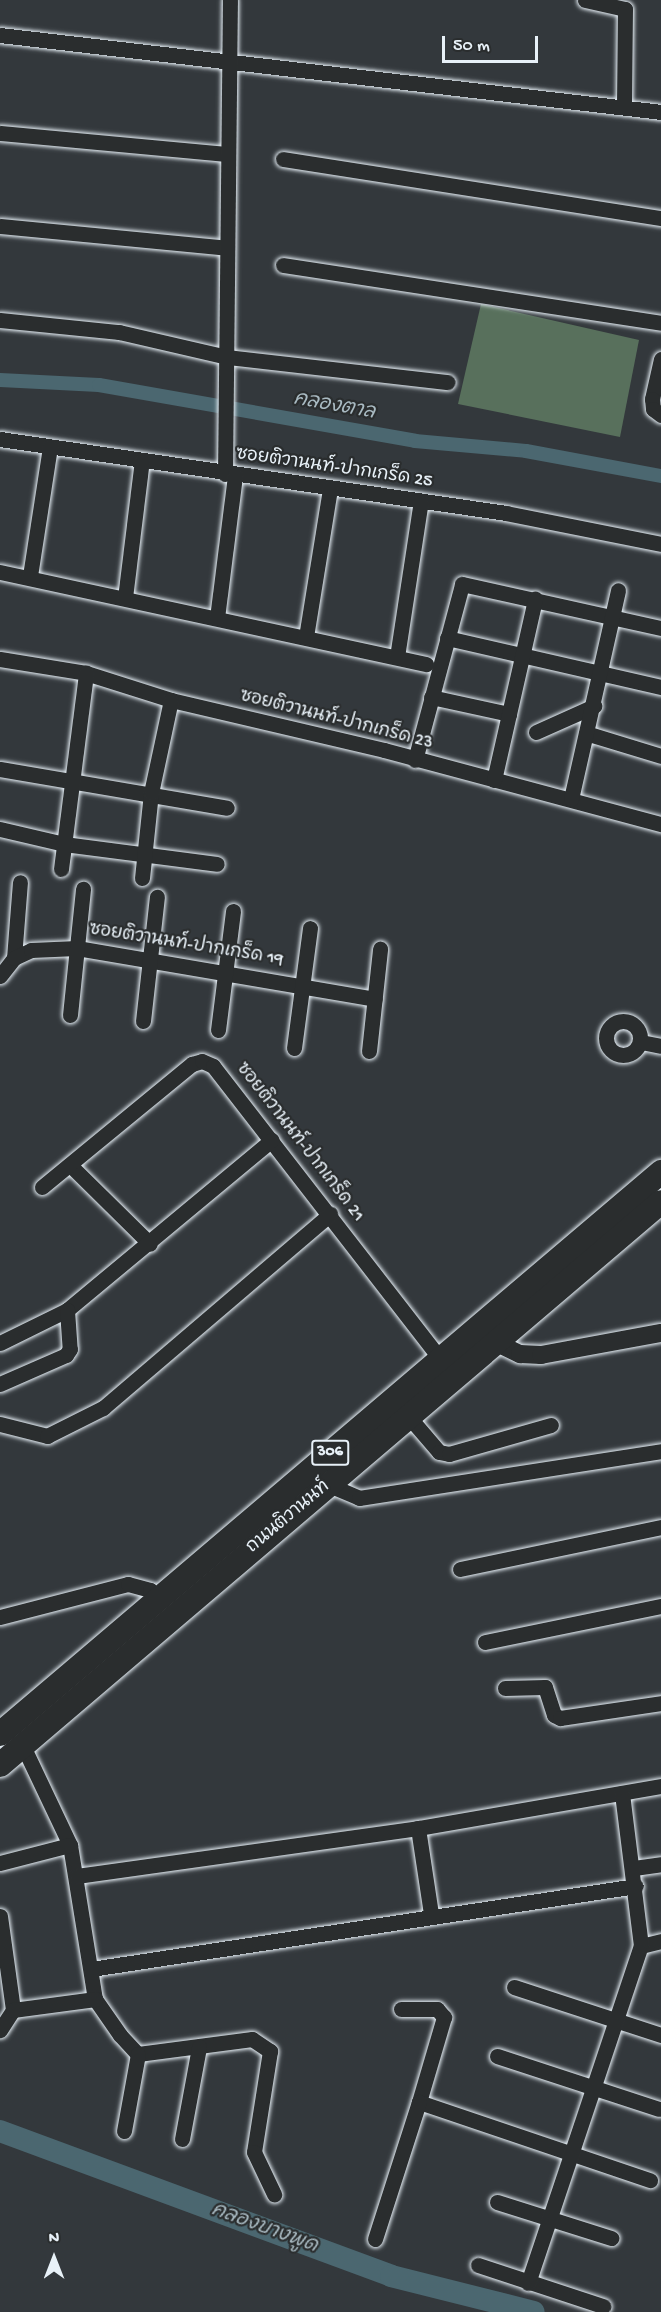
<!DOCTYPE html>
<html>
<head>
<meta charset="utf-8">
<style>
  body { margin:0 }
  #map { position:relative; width:661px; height:2312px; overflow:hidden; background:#33383c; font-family:"Gochi Hand","Playpen Sans Thai",sans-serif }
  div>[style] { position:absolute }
  .green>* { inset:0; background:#58705c }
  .canal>* { height:14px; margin:-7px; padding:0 7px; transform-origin:7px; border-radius:7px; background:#4b6770 }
  .river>* { height:22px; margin:-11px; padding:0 11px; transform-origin:11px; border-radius:11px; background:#4b6770 }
  .roads { filter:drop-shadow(0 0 2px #e8f1f8) drop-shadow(0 0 2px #e8f1f8) }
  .minor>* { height:15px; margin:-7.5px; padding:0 7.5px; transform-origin:7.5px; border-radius:7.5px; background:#2a2d2e }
  .minor>.ring { margin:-7.5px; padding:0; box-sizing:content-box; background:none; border:15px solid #2a2d2e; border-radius:50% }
  .tertiary>* { height:18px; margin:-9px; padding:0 9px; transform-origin:9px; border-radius:9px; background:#2a2d2e }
  .primary>* { height:24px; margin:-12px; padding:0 12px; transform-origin:12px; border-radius:12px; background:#2a2d2e }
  span { translate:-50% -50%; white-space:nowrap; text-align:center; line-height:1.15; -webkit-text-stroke:4.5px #2a2d2e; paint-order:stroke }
  .shield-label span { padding:2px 4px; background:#2a2d2e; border:2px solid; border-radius:4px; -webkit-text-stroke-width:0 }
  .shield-label { font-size:16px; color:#e8f1f8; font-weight:700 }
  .street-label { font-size:18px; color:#e8f1f8 }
  .water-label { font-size:20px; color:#a9bac2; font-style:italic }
  .north { position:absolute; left:24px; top:2228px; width:60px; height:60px; -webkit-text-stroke:4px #2a2d2e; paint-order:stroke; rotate:0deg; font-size:16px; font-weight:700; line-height:24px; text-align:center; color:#e8f1f8 }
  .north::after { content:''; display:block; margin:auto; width:21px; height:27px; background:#e8f1f8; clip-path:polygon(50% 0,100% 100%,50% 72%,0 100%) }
  .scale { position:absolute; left:442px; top:36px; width:96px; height:27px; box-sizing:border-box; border:3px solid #e8f1f8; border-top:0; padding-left:8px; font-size:18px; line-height:21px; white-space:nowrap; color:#e8f1f8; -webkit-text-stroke:4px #2a2d2e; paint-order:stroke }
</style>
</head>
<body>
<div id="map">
  <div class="green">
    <div style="clip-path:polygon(481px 304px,639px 340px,620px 437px,458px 404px)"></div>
  </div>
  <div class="canal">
    <div style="left:0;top:380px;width:99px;rotate:2.9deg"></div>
    <div style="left:99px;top:385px;width:321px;rotate:10deg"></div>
    <div style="left:415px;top:441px;width:111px;rotate:5.1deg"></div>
    <div style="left:526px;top:451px;width:137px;rotate:10.5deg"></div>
  </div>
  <div class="river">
    <div style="left:0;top:2131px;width:417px;rotate:20.3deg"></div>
    <div style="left:391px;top:2276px;width:147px;rotate:14.1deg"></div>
  </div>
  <div class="roads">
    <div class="minor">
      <div style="left:585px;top:0;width:41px;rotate:12.7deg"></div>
      <div style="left:625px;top:9px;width:96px;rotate:90.6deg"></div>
      <div style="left:0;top:35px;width:665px;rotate:6.64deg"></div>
      <div style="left:0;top:133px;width:228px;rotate:5.3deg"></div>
      <div style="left:283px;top:159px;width:383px;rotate:8.9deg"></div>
      <div style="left:0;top:226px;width:228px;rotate:5.5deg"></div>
      <div style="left:283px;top:265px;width:382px;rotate:8.7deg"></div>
      <div style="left:0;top:320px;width:120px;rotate:5.8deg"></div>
      <div style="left:119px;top:332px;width:111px;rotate:13deg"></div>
      <div style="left:227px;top:357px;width:222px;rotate:6.5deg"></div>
      <div style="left:661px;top:359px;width:41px;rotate:102.7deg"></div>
      <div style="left:652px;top:399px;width:10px;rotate:84deg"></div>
      <div style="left:653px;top:409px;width:10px;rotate:37deg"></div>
      <div style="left:0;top:439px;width:511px;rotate:8.32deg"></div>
      <div style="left:506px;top:513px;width:158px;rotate:11.3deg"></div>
      <div style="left:225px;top:474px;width:474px;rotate:-89.4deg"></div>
      <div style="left:0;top:572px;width:436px;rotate:12.2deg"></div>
      <div style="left:30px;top:576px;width:131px;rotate:-81.2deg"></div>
      <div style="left:125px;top:598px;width:139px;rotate:-83deg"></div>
      <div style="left:217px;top:618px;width:144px;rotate:-82.8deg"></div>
      <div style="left:306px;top:637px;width:151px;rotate:-80.8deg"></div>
      <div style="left:447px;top:638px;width:220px;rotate:12.9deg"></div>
      <div style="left:397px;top:657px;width:158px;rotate:-81.3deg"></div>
      <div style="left:0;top:659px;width:87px;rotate:9.2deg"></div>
      <div style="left:86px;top:673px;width:89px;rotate:17.6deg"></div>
      <div style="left:171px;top:700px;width:219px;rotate:13.2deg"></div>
      <div style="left:384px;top:750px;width:287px;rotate:15deg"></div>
      <div style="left:431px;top:697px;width:80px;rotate:12.3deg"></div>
      <div style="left:536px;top:732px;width:64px;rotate:-24.1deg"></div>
      <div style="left:589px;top:734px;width:75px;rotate:17deg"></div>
      <div style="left:415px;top:760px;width:182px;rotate:-75deg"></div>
      <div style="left:462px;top:584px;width:204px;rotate:12.5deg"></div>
      <div style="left:0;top:769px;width:230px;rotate:9.7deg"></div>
      <div style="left:494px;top:780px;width:186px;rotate:-77.2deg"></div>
      <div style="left:571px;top:799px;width:214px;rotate:-77.3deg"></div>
      <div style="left:0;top:829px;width:66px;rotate:13.2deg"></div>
      <div style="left:64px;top:844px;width:154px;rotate:7.4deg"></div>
      <div style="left:61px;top:869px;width:198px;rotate:-82.7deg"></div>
      <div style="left:142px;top:878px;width:85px;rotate:-84deg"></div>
      <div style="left:151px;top:793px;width:95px;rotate:-77.9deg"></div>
      <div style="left:14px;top:958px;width:76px;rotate:-85.5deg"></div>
      <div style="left:0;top:976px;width:23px;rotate:-52deg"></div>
      <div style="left:14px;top:958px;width:19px;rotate:-25deg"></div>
      <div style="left:31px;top:950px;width:46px;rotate:-2.5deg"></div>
      <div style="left:77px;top:948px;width:302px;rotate:9.7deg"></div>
      <div style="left:70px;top:1015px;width:127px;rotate:-84.1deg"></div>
      <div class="ring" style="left:606px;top:1021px;width:19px;height:19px"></div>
      <div style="left:143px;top:1021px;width:125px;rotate:-83.6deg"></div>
      <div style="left:218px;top:1030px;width:120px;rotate:-82.8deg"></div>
      <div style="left:641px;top:1042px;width:20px;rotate:11deg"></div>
      <div style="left:294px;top:1048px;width:121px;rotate:-82.4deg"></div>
      <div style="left:369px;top:1051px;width:103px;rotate:-83.8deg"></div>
      <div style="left:70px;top:1165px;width:112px;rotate:44.6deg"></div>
      <div style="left:42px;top:1187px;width:194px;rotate:-39.4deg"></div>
      <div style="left:192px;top:1064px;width:10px;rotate:-17deg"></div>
      <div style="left:202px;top:1061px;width:12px;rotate:24deg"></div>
      <div style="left:213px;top:1066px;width:372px;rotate:52.2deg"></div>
      <div style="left:67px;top:1310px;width:266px;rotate:-39.7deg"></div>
      <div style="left:0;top:1343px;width:75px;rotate:-26.2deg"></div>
      <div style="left:67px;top:1310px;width:39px;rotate:86deg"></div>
      <div style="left:70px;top:1349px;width:7px;rotate:124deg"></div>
      <div style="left:66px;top:1355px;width:72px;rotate:156.3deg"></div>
      <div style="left:409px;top:1417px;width:46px;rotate:49.4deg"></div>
      <div style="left:439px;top:1452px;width:10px;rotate:11deg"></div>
      <div style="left:449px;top:1454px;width:106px;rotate:-15.9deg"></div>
      <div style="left:0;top:1424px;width:49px;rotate:14.3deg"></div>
      <div style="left:47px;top:1436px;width:63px;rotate:-26.6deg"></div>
      <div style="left:103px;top:1408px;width:299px;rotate:-40.5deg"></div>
      <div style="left:329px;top:1485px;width:33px;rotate:23deg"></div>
      <div style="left:359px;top:1498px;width:306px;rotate:-8.8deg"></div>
      <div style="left:460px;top:1569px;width:205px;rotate:-11.8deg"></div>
      <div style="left:0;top:1617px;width:132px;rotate:-14.5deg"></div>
      <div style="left:128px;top:1584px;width:23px;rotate:15deg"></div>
      <div style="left:150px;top:1590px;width:13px;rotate:45deg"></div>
      <div style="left:485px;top:1642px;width:180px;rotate:-11.6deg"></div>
      <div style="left:505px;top:1688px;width:40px;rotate:-1.4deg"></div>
      <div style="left:545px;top:1687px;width:29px;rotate:72deg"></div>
      <div style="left:554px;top:1715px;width:7px;rotate:27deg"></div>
      <div style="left:560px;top:1718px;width:102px;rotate:-8.4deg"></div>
      <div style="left:23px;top:1746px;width:110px;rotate:64.6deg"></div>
      <div style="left:70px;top:1845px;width:156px;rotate:80.8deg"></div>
      <div style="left:95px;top:1999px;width:44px;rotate:55.2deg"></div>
      <div style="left:120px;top:2035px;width:26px;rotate:47deg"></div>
      <div style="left:138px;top:2054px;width:115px;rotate:-7.5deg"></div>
      <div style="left:252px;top:2039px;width:22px;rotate:34deg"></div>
      <div style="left:270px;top:2051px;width:102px;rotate:99deg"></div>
      <div style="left:254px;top:2152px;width:47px;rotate:64.5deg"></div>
      <div style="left:418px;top:1828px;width:87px;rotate:81.4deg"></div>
      <div style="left:0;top:1863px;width:72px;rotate:-14.4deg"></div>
      <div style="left:634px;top:1868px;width:27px;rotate:-8deg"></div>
      <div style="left:77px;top:1876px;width:344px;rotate:-8deg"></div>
      <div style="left:418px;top:1828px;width:247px;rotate:-9.8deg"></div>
      <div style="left:0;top:1916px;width:95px;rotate:82.1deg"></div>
      <div style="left:13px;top:2010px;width:24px;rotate:123deg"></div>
      <div style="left:641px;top:1946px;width:21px;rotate:-14deg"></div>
      <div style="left:91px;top:1969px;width:551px;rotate:-8.66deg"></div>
      <div style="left:514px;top:1987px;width:155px;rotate:18.1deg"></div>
      <div style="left:401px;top:2009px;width:36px"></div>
      <div style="left:437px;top:2009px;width:11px;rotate:49deg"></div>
      <div style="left:444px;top:2017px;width:89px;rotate:106.4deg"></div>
      <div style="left:419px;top:2102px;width:244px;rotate:18.7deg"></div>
      <div style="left:13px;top:2010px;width:83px;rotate:-7.6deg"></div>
      <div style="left:497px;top:2056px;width:170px;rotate:18.1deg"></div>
      <div style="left:124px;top:2131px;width:78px;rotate:-79.7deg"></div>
      <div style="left:182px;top:2139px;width:94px;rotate:-79.5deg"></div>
      <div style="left:497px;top:2202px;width:120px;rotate:17.5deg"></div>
      <div style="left:375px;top:2239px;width:144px;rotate:-72.2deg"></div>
      <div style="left:478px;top:2265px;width:132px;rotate:18.2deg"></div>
      <div style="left:528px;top:2283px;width:355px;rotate:-71.5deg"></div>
      <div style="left:641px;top:1946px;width:154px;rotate:-97.1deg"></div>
    </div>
    <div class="tertiary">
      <div style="left:495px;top:1342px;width:28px;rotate:26deg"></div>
      <div style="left:520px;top:1354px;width:21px;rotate:3deg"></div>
      <div style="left:541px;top:1355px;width:122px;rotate:-10.4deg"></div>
    </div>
    <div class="primary">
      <div style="left:0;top:1734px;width:868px;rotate:-40.37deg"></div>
      <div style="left:0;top:1765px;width:868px;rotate:-40.42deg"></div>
    </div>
  </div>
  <div class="shield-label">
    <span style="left:330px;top:1453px">306</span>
  </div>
  <div class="street-label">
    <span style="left:334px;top:469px;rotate:8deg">ซอยติวานนท์-ปากเกร็ด 25</span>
    <span style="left:336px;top:721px;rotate:14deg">ซอยติวานนท์-ปากเกร็ด 23</span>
    <span style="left:186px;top:946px;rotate:9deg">ซอยติวานนท์-ปากเกร็ด 19</span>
    <span style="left:299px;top:1143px;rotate:52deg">ซอยติวานนท์-ปากเกร็ด 21</span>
    <span style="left:289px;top:1518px;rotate:-40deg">ถนนติวานนท์</span>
  </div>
  <div class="water-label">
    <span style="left:334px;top:407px;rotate:10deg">คลองตาล</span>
    <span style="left:264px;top:2229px;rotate:20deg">คลองบางพูด</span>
  </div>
  <div class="north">N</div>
  <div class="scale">50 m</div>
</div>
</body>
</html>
